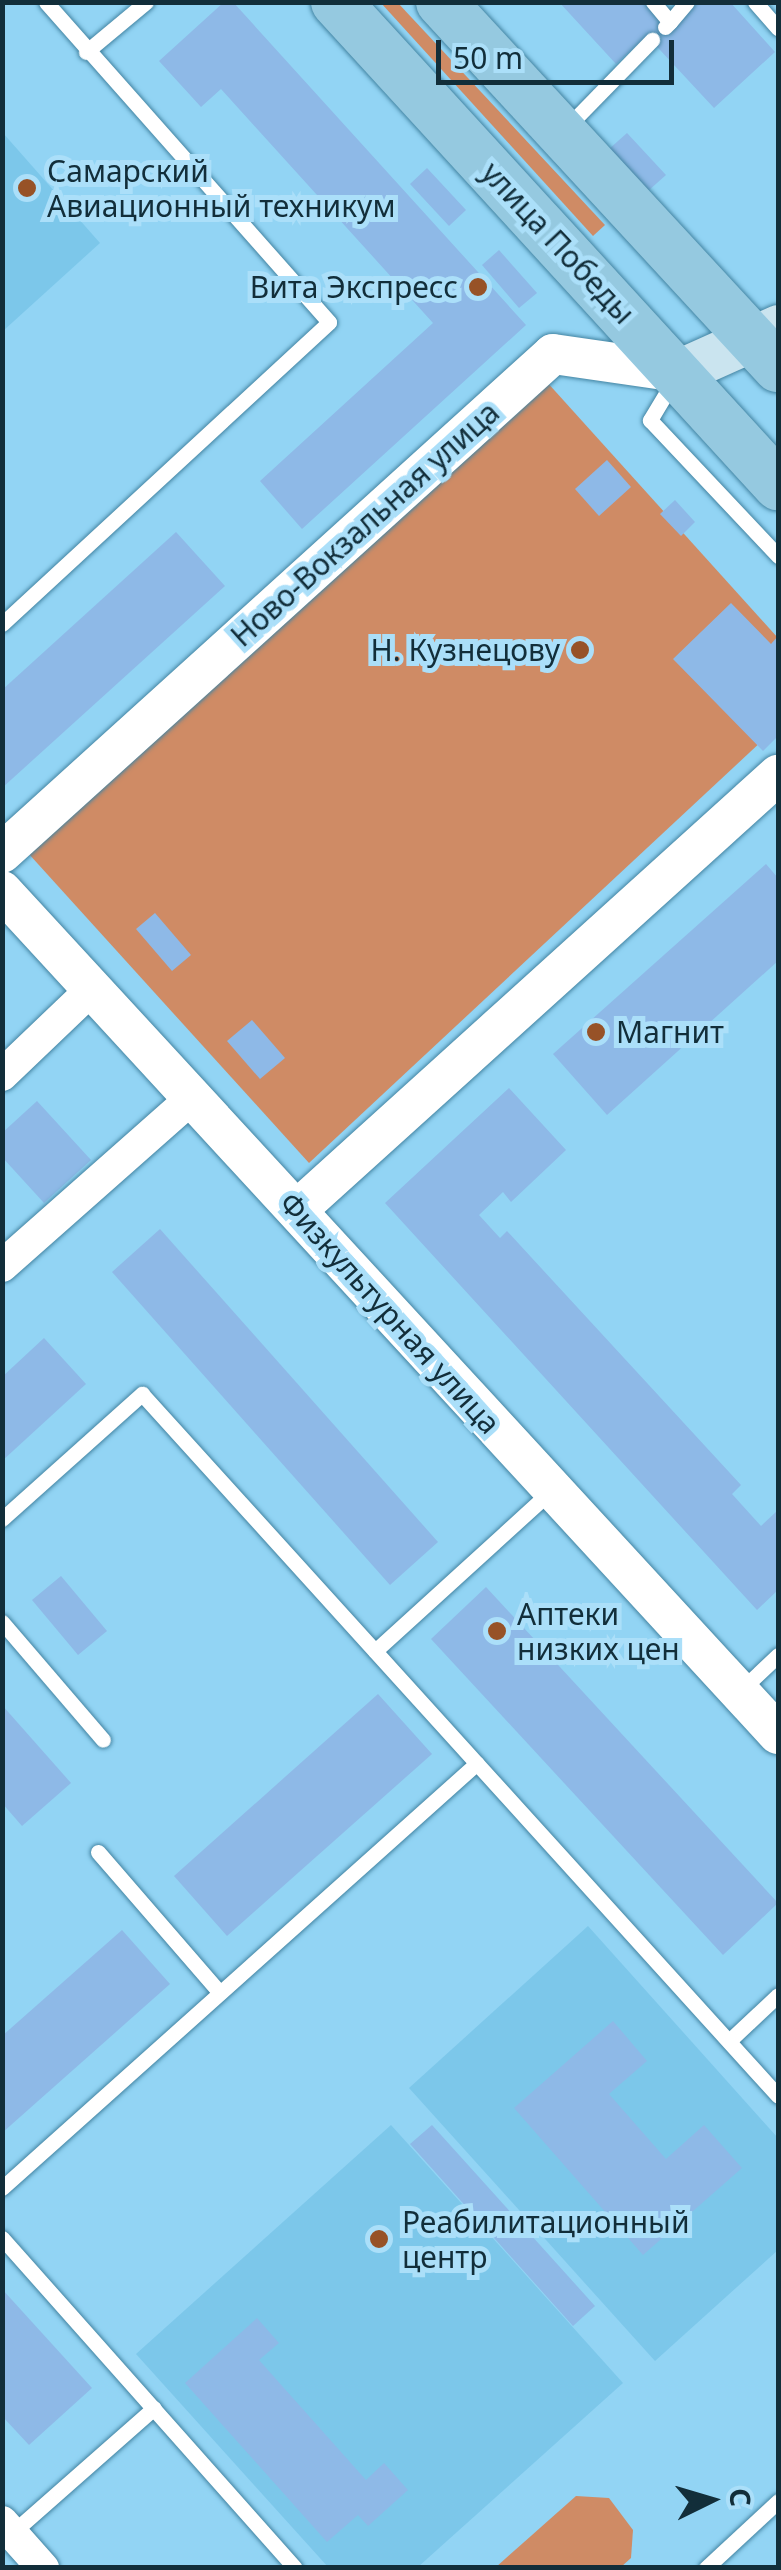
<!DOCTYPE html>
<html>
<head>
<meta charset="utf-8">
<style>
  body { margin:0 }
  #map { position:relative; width:781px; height:2570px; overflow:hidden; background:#92d4f4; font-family:"Noto Sans",sans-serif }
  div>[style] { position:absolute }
  .built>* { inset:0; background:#7cc7ea }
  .green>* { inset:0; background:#cf8b65 }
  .building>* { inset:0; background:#8eb9e7 }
  .roads { filter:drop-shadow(0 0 2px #4384a2) drop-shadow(0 0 2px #4384a2) }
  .service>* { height:15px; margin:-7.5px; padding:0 7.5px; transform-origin:7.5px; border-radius:7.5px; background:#fff }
  .minor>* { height:32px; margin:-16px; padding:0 16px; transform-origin:16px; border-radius:16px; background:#fff }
  .tertiary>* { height:40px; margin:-20px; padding:0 20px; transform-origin:20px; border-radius:20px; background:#fff }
  .secondary>* { height:45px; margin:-22.5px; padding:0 22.5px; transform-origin:22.5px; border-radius:22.5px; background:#cae4ef }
  .primary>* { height:50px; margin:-25px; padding:0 25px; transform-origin:25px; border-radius:25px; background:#95c9e0 }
  .dots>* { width:28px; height:28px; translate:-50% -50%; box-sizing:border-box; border:5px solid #abdff9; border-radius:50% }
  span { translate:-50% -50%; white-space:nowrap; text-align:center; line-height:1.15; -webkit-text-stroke:10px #abdff9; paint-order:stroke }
  .poi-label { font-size:30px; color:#122e3a }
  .left { translate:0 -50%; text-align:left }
  .right { translate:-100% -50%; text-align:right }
  .street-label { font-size:30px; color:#122e3a }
  .frame { position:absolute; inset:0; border:5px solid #122e3a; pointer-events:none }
  .north { position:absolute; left:661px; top:2450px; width:100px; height:100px; -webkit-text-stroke:8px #abdff9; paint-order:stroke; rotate:85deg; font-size:28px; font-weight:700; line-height:40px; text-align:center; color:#122e3a }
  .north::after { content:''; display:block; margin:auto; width:35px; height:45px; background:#122e3a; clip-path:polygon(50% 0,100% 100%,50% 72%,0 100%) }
  .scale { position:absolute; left:436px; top:40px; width:238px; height:45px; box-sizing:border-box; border:5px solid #122e3a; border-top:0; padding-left:12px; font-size:30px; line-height:35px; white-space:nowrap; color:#122e3a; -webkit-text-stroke:8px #abdff9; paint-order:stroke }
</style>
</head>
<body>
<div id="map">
  <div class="built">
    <div style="clip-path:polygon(3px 133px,100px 243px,3px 331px,2px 331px)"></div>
    <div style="clip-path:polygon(588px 1926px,778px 2138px,778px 2250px,655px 2361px,409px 2088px)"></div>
    <div style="clip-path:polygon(391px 2125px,623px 2383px,418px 2567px,328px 2567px,136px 2354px)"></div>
  </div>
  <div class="green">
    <div style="clip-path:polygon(381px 3px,398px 3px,605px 225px,593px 236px)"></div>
    <div style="clip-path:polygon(546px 381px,778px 638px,778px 726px,309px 1163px,28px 853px)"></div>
    <div style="clip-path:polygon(576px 2496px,609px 2498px,633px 2530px,631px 2558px,621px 2567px,496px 2567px)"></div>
  </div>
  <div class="building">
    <div style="clip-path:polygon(224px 2px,233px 2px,526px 325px,302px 529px,260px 481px,433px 323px,221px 89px,201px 107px,159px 61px)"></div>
    <div style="clip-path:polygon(559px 2px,643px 2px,669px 30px,699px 2px,730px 2px,775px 52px,714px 108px,647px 36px,616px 64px)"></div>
    <div style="clip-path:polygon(627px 133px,666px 175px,648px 191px,609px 149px)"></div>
    <div style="clip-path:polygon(427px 168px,466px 210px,449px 226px,410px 184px)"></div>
    <div style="clip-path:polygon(499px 250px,537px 293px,519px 308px,482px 265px)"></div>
    <div style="clip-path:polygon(607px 460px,631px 487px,599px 516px,575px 489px)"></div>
    <div style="clip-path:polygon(675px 500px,695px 522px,681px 536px,660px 514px)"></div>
    <div style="clip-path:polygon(176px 532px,225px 586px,2px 788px,2px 690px)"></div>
    <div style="clip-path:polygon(731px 603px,771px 644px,778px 636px,778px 736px,763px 751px,673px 659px)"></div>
    <div style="clip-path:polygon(766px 864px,778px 878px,778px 961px,607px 1115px,553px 1054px)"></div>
    <div style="clip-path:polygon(155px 913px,191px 955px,172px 971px,136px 929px)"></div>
    <div style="clip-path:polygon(252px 1020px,285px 1058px,260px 1079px,227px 1041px)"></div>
    <div style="clip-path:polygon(509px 1088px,566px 1150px,511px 1202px,503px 1192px,479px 1215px,500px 1238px,507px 1231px,741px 1485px,732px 1494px,761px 1526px,778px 1510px,778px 1590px,757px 1610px,385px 1203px)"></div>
    <div style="clip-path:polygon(37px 1101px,91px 1160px,44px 1203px,2px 1157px,2px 1133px)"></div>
    <div style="clip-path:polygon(160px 1229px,438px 1542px,390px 1585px,112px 1272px)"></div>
    <div style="clip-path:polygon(44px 1338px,86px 1384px,2px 1461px,2px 1377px)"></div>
    <div style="clip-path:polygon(61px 1576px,107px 1631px,78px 1655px,32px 1600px)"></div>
    <div style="clip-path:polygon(486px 1587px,778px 1903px,723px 1955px,431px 1639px)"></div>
    <div style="clip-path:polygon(378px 1694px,432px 1754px,227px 1936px,174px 1876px)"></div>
    <div style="clip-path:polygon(2px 1705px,71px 1783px,22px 1826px,2px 1803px)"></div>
    <div style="clip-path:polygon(122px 1930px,170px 1984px,2px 2133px,2px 2036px)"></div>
    <div style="clip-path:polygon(613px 2021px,647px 2061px,609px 2094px,666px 2159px,704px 2125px,742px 2168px,643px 2255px,514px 2108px)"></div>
    <div style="clip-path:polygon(432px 2125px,595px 2306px,573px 2326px,410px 2144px)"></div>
    <div style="clip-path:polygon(2px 2289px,92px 2388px,29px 2445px,2px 2416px)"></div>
    <div style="clip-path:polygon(257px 2318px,279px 2343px,259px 2360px,366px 2480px,384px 2463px,408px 2490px,368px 2526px,358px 2515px,327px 2542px,185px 2383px)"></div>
  </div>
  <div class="roads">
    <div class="service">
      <div style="left:653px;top:2px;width:26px;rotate:50deg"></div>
      <div style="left:670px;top:22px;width:7px;rotate:135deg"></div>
      <div style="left:755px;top:2px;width:35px;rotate:49deg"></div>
      <div style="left:670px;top:22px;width:26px;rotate:-50deg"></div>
      <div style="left:86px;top:52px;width:78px;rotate:-39.8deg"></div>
      <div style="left:567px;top:127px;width:122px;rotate:-45.7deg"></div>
      <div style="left:674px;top:380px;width:47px;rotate:121deg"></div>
      <div style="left:650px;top:420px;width:187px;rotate:46.7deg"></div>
      <div style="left:2px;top:624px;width:445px;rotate:-42.7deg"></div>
      <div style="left:329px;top:322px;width:427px;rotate:-131.5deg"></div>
      <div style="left:2px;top:1519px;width:188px;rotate:-41.8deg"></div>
      <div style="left:142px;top:1394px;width:947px;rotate:47.82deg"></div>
      <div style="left:2px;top:1622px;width:155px;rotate:49.4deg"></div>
      <div style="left:375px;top:1651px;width:236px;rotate:-42.3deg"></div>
      <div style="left:741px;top:1690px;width:51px;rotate:-43.4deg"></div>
      <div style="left:98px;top:1852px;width:186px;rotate:49.1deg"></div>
      <div style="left:729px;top:2041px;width:67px;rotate:-43.2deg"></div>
      <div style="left:2px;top:2188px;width:637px;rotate:-41.82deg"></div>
      <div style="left:2px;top:2238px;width:441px;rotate:48.4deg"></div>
      <div style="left:12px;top:2533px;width:189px;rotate:-41.4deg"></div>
      <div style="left:706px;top:2568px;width:98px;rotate:-42.9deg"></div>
    </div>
    <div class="minor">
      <div style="left:2px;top:1075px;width:123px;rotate:-43.7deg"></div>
      <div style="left:2px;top:1266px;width:254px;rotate:-41.5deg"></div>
      <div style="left:2px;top:2522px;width:62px;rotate:48.3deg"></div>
    </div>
    <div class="tertiary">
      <div style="left:2px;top:853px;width:743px;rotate:-42.16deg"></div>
      <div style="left:553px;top:354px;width:126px;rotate:8.2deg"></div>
      <div style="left:2px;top:891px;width:1146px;rotate:47.37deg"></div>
      <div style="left:297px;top:1210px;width:649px;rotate:-42.13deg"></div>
    </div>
    <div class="secondary">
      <div style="left:678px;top:372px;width:110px;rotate:-24.2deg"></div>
    </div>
    <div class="primary">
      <div style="left:336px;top:2px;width:655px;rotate:47.54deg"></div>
      <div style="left:441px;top:2px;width:497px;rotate:47.3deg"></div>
    </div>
  </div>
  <div class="dots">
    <div style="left:27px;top:188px;background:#975227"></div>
    <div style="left:478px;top:287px;background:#975227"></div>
    <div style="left:580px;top:650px;background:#975227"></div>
    <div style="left:596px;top:1032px;background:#975227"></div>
    <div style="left:497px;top:1631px;background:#975227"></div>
    <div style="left:379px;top:2239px;background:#975227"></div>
  </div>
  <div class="poi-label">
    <span class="left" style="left:47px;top:188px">Самарский<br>Авиационный техникум</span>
    <span class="right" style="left:458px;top:287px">Вита Экспресс</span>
    <span class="right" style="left:560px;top:650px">Н. Кузнецову</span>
    <span class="left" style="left:616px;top:1032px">Магнит</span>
    <span class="left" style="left:517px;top:1631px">Аптеки<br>низких цен</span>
    <span class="left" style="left:402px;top:2239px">Реабилитационный<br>центр</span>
  </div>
  <div class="street-label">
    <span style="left:558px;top:243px;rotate:47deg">улица Победы</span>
    <span style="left:365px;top:524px;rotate:-42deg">Ново-Вокзальная улица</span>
    <span style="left:390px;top:1313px;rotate:48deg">Физкультурная улица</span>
  </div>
  <div class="frame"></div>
  <div class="north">С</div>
  <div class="scale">50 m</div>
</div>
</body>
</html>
